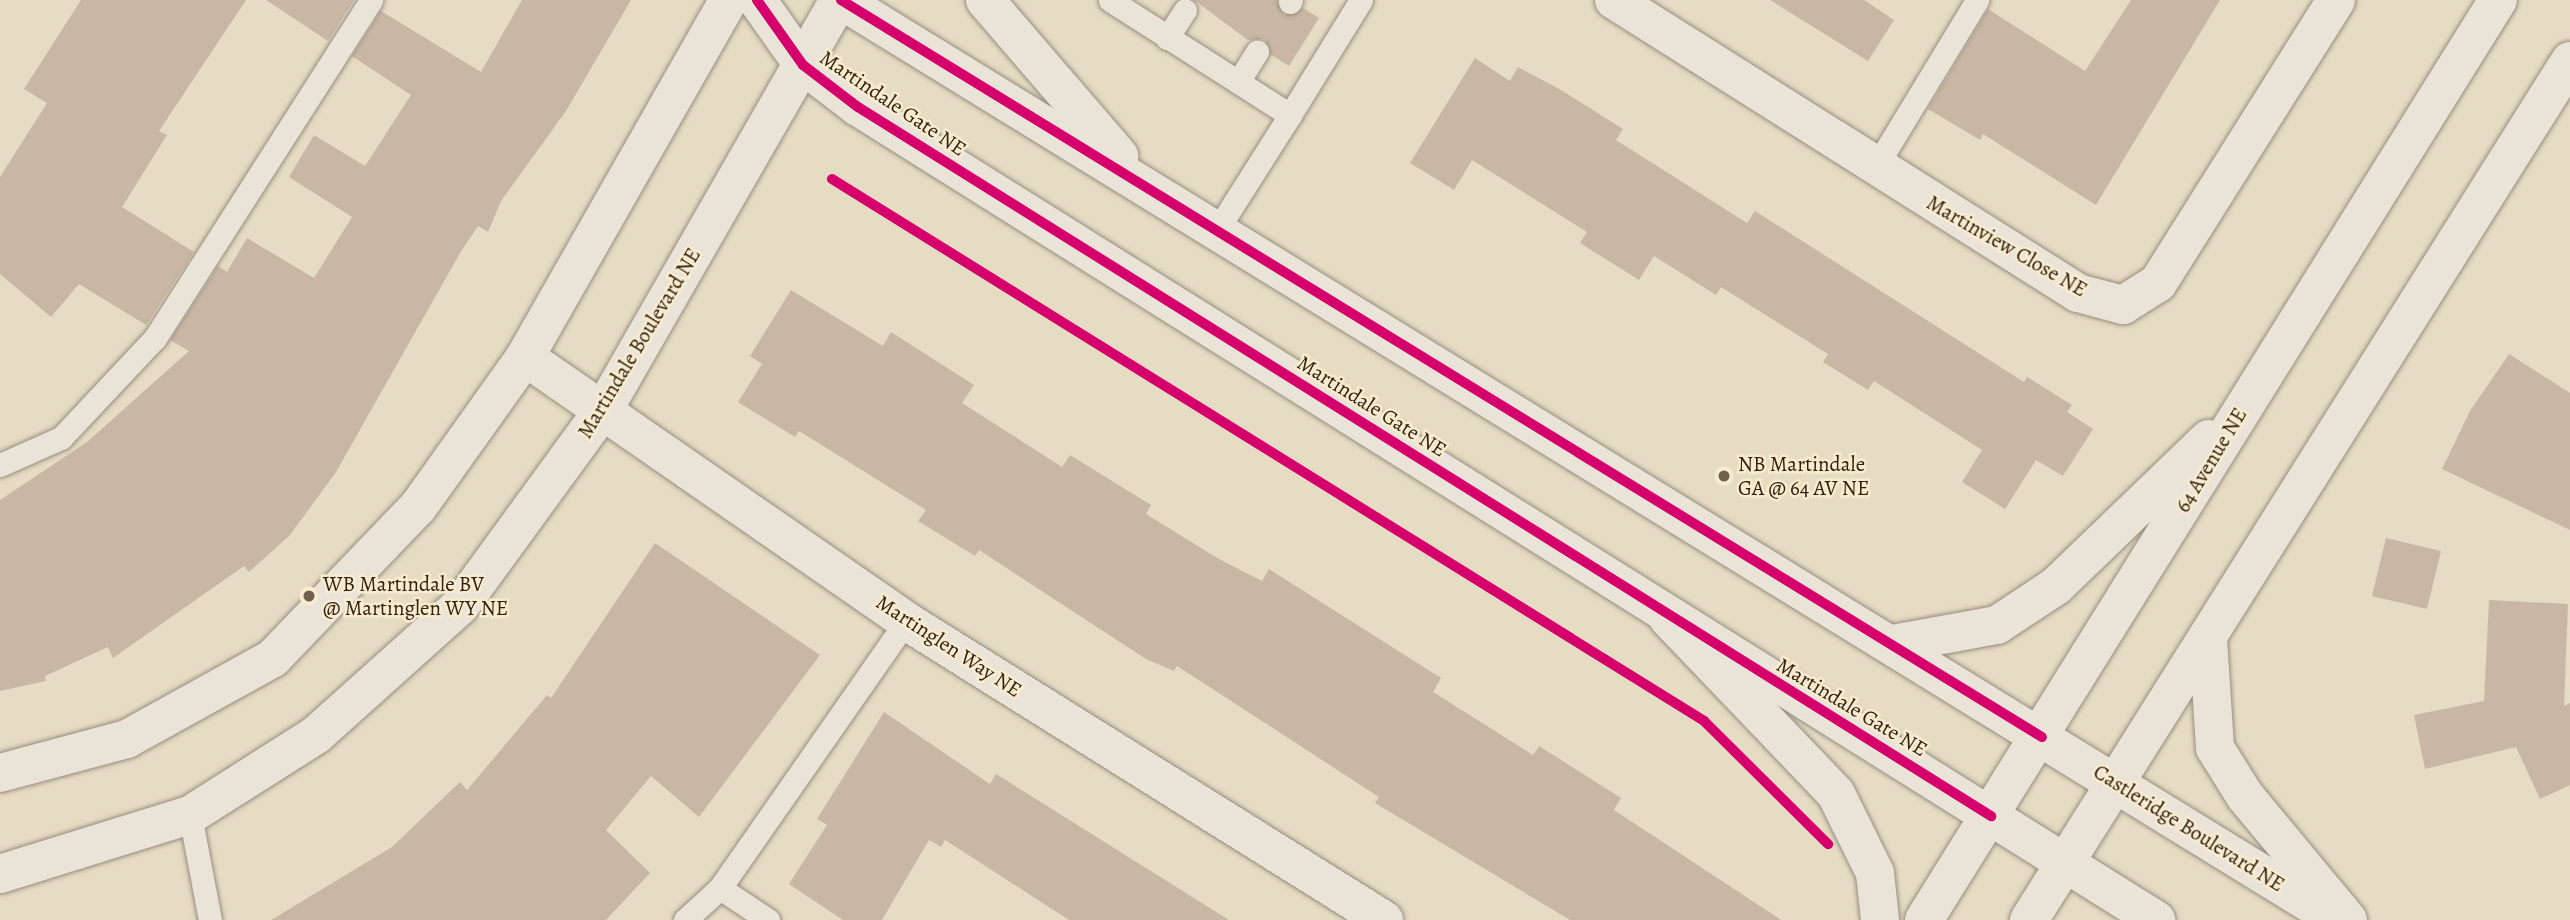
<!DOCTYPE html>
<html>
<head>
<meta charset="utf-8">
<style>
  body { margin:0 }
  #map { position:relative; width:2570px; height:920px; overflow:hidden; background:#e6dbc3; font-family:Alegreya,serif }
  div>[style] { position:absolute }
  .building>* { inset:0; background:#c9b7a5 }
  .roads { filter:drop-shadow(0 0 2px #968e7f) drop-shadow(0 0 2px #968e7f) }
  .service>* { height:23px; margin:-11.5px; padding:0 11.5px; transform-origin:11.5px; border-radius:11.5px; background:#eae4d8 }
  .minor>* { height:38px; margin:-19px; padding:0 19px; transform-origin:19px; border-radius:19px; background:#eae4d8 }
  .tertiary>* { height:38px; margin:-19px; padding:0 19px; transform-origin:19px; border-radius:19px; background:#eae4d8 }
  .secondary>* { height:38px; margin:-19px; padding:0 19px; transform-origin:19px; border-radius:19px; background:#eae4d8 }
  .cycleway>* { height:10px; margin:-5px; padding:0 5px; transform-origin:5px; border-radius:5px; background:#d6006c }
  .dots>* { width:19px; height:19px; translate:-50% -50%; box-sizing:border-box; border:4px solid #f8ebcf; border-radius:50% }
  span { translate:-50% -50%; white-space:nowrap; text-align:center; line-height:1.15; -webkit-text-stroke:5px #f8ebcf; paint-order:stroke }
  .street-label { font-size:21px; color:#302111 }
  .poi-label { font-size:21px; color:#302111 }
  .left { translate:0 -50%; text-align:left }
</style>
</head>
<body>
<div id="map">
  <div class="building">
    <div style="clip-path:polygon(81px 0,246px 0,159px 131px,167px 135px,122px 207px,194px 252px,146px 325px,79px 284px,51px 317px,0 274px,0 177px,47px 103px,24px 89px)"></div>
    <div style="clip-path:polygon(266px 0,354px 0,328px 41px)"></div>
    <div style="clip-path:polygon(522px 0,631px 0,566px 111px,501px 201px,488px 232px,478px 226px,460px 253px,336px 472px,290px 535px,249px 572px,244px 566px,113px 658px,108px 647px,45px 676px,46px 681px,0 691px,0 500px,87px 442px,189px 351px,170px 340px,218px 266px,227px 272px,247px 238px,314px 278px,352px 217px,289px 177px,314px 135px,365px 166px,411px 95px,352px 56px,381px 11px,481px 72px)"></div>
    <div style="clip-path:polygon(1194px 0,1277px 0,1284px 15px,1303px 8px,1319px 18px,1289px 66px,1270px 54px,1265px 39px,1248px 40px)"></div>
    <div style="clip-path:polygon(1770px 0,1864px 0,1894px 20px,1868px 61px)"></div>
    <div style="clip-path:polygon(2131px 0,2220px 0,2096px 205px,1983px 134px,1980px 140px,1928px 109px,1988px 9px,2085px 71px)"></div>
    <div style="clip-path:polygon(1475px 58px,1510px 81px,1518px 67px,1561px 90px,1623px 129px,1616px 140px,1747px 223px,1755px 211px,2024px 382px,2027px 377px,2072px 405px,2067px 412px,2093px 429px,2063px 476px,2036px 460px,2005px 509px,1962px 482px,1982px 450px,1874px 381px,1868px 390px,1823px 362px,1828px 354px,1721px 287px,1716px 295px,1654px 256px,1639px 280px,1580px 243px,1587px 232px,1472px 160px,1454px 190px,1410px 163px)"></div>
    <div style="clip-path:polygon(791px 290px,883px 346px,891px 332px,974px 385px,962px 403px,1062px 467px,1070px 455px,1151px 505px,1146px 514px,1219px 559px,1262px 581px,1269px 569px,1351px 621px,1441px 678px,1433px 692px,1533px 755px,1539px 746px,1621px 798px,1614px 810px,1781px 920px,1570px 920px,1375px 803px,1379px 797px,1177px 666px,1174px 671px,1146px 659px,979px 550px,975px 556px,918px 521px,926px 510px,799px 431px,795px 437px,738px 402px,762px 364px,750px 356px)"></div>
    <div style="clip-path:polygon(2509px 354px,2570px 393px,2570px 530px,2442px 469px,2470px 411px)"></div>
    <div style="clip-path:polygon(2386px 538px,2441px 551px,2427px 609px,2372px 596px)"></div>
    <div style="clip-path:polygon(655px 543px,820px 655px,699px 817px,651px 776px,606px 830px,650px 873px,606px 920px,271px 920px,392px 847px,460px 782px,467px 790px,547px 695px,551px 698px)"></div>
    <div style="clip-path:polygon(2489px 600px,2568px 604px,2564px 706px,2570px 703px,2570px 785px,2540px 799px,2516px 747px,2425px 769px,2414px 715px,2484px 701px)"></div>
    <div style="clip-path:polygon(884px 712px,990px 784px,996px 774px,1229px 920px,1069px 920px,945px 840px,941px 847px,929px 840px,882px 920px,843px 920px,789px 884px,827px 825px,817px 819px)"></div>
  </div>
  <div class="roads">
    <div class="service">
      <div style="left:1110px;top:0;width:214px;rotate:32.6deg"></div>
      <div style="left:1290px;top:115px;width:136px;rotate:122.4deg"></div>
      <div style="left:1290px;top:2px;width:2px;rotate:-63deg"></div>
      <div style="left:1167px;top:38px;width:33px;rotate:-57deg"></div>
      <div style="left:1238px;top:82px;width:36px;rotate:-58deg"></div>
      <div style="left:1290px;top:115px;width:135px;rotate:-58.3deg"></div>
      <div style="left:1875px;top:168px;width:197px;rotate:-58.7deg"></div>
      <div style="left:0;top:465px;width:67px;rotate:-23.9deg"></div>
      <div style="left:61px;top:438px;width:137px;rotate:-46.8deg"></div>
      <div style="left:155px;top:338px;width:401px;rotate:-57.4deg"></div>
      <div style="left:190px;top:815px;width:107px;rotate:79.2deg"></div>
      <div style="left:720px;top:888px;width:58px;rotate:33.7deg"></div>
      <div style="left:685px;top:920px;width:47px;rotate:-42.4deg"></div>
      <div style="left:720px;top:888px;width:325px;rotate:-55.1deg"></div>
    </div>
    <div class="minor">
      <div style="left:1614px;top:0;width:549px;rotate:32.27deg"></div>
      <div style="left:2078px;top:293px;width:47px;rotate:14.9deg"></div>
      <div style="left:2123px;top:305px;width:41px;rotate:-32.2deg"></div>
      <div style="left:2158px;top:283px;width:334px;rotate:-57.8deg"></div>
      <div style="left:525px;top:357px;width:464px;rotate:34.7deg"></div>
      <div style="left:906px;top:621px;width:564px;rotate:32.03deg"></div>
    </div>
    <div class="tertiary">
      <div style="left:757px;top:0;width:80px;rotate:54.7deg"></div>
      <div style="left:803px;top:65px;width:69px;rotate:37.4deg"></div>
      <div style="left:858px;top:107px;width:1532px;rotate:32.06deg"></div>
      <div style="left:841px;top:0;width:1756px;rotate:31.59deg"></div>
      <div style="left:985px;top:0;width:206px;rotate:49.3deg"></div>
      <div style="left:0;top:773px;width:131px;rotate:-15deg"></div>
      <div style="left:127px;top:739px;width:167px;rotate:-29deg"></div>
      <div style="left:273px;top:658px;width:209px;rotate:-46.2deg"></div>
      <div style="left:418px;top:507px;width:184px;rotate:-54.5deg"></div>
      <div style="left:525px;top:357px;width:411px;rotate:-60.3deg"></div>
      <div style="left:0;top:874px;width:199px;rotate:-17.3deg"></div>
      <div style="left:190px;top:815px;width:149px;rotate:-32.4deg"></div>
      <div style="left:316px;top:735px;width:193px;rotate:-41.9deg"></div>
      <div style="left:460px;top:606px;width:246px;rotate:-53.9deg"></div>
      <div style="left:605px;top:407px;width:469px;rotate:-60.1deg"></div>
    </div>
    <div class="secondary">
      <div style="left:1668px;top:618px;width:243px;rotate:46.3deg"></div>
      <div style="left:1836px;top:794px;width:88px;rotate:63.7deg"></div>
      <div style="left:1875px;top:873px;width:47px;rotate:83.9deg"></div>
      <div style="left:2208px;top:639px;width:109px;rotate:86.3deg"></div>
      <div style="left:2215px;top:748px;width:57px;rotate:58deg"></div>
      <div style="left:2245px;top:796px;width:161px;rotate:50.3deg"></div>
      <div style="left:1893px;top:644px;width:106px;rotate:-10.4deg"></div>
      <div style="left:1997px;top:625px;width:71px;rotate:-33.5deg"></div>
      <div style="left:2056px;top:586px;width:212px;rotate:-43.9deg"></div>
      <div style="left:1924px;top:920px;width:1084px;rotate:-58.04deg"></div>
      <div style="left:2029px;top:920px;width:1015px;rotate:-57.8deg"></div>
    </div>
  </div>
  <div class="cycleway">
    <div style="left:757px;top:0;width:80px;rotate:54.7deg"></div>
    <div style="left:803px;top:65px;width:69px;rotate:37.4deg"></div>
    <div style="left:858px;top:107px;width:1337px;rotate:32.04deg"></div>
    <div style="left:841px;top:0;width:1409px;rotate:31.54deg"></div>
    <div style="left:832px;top:179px;width:1027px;rotate:31.86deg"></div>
    <div style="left:1704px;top:721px;width:175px;rotate:44.8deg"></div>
  </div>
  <div class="dots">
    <div style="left:1724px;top:476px;background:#70624f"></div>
    <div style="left:309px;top:596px;background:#70624f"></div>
  </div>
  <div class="street-label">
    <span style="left:893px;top:103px;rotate:34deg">Martindale Gate NE</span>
    <span style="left:2007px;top:246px;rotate:30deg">Martinview Close NE</span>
    <span style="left:639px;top:343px;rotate:-59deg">Martindale Boulevard NE</span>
    <span style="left:1372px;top:406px;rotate:32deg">Martindale Gate NE</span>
    <span style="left:2211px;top:460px;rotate:-59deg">64 Avenue NE</span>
    <span style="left:949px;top:646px;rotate:33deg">Martinglen Way NE</span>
    <span style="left:1852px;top:707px;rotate:31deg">Martindale Gate NE</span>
    <span style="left:2189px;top:828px;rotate:32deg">Castleridge Boulevard NE</span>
  </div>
  <div class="poi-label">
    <span class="left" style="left:1738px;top:476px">NB Martindale<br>GA @ 64 AV NE</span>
    <span class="left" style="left:323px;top:596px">WB Martindale BV<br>@ Martinglen WY NE</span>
  </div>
</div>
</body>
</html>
